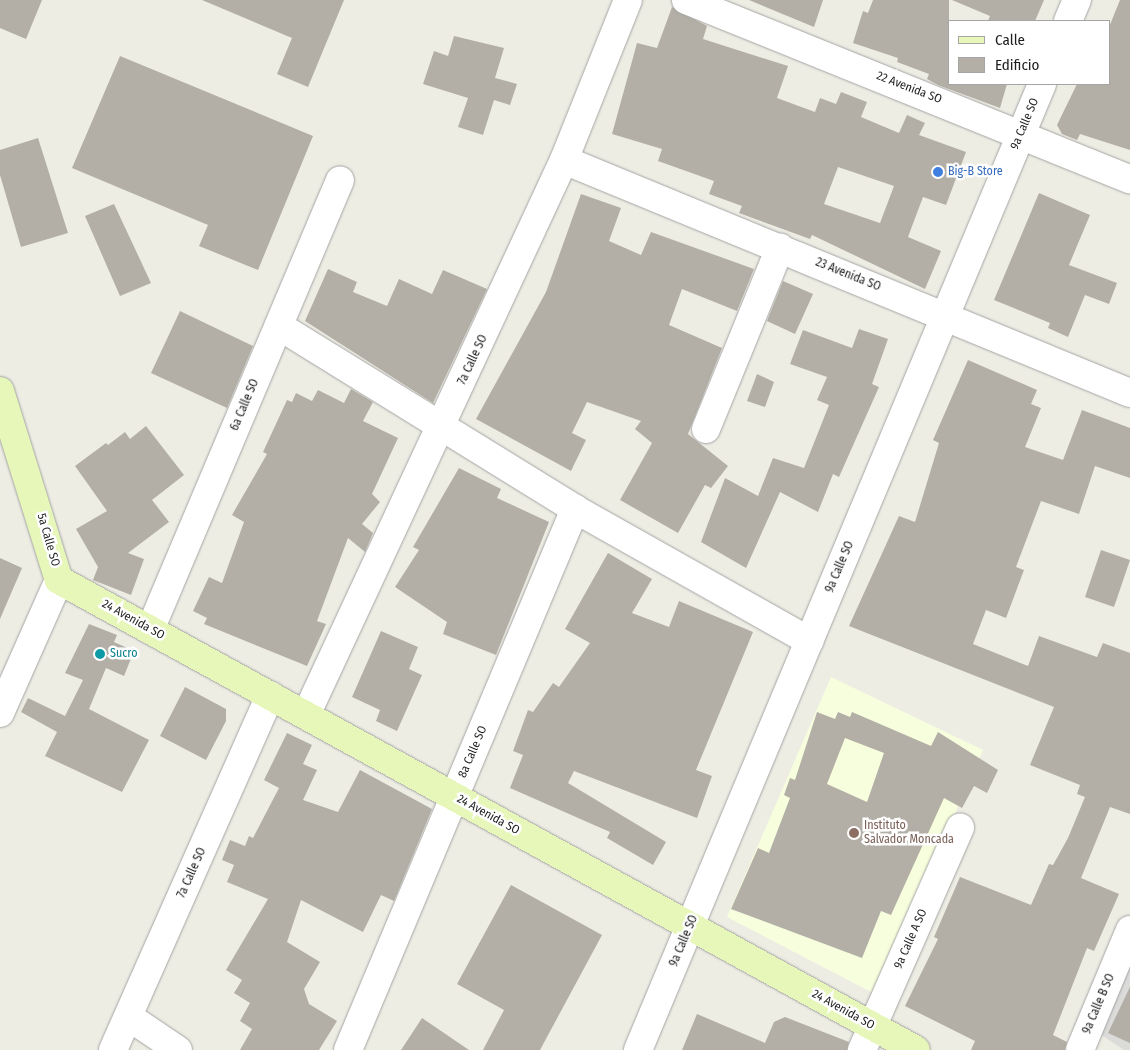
<!DOCTYPE html>
<html>
<head>
<meta charset="utf-8">
<style>
  body { margin:0 }
  #map { position:relative; width:1130px; height:1050px; overflow:hidden; background:#eeede4; font-family:"Fira Sans Condensed",sans-serif }
  div>[style] { position:absolute }
  .residential>* { inset:0; background:#dbdbda }
  .education>* { inset:0; background:#f7fedd }
  .building>* { inset:0; background:#b3afa6 }
  .roads { filter:drop-shadow(0 0 1px #a4a4a4) drop-shadow(0 0 1px #a4a4a4) }
  .street>* { height:28px; margin:-14px; padding:0 14px; transform-origin:14px; border-radius:14px; background:#fff }
  .secondary>* { height:28px; margin:-14px; padding:0 14px; transform-origin:14px; border-radius:14px; background:#e6f7b9 }
  .dots>* { width:14px; height:14px; translate:-50% -50%; box-sizing:border-box; border:2px solid #fff; border-radius:50% }
  span { translate:-50% -50%; white-space:nowrap; text-align:center; line-height:1.15; -webkit-text-stroke:5px #fff; paint-order:stroke }
  .street-label { font-size:12px; color:#1d1d1d }
  .shop-label { font-size:12px; color:#366cbe }
  .left { translate:0 -50%; text-align:left }
  .culture-label { font-size:12px; color:#0d838f }
  .education-label { font-size:12px; color:#785e54 }
  .legend { position:absolute; left:948px; top:20px; width:162px; height:65px; box-sizing:border-box; background:#fff; border:1px solid #a5a5a5; margin:0; padding:6px 9px; list-style:none; font-size:15px; color:#1d1d1d }
  .legend li { display:flex; align-items:center; gap:10px; height:25px }
  .legend b { width:25px; border:1px solid #a5a5a5 }
</style>
</head>
<body>
<div id="map">
  <div class="residential">
    <div style="clip-path:polygon(1130px 945px,1130px 1050px,1124px 1050px,1097px 1032px)"></div>
  </div>
  <div class="education">
    <div style="clip-path:polygon(831px 677px,983px 750px,875px 994px,727px 917px)"></div>
  </div>
  <div class="building">
    <div style="clip-path:polygon(0 0,42px 0,26px 39px,0 28px)"></div>
    <div style="clip-path:polygon(202px 0,344px 0,308px 87px,277px 74px,292px 38px)"></div>
    <div style="clip-path:polygon(749px 0,823px 0,814px 27px)"></div>
    <div style="clip-path:polygon(873px 0,949px 0,949px 84px,1007px 84px,1000px 108px,938px 85px,927px 79px,929px 74px,897px 62px,898px 58px,853px 43px,863px 11px,868px 13px)"></div>
    <div style="clip-path:polygon(952px 0,1044px 0,1035px 21px,988px 21px,990px 16px)"></div>
    <div style="clip-path:polygon(1120px 0,1130px 0,1130px 150px,1080px 134px,1077px 140px,1062px 134px,1057px 125px,1077px 84px,1109px 84px,1109px 27px)"></div>
    <div style="clip-path:polygon(evenodd,672px 7px,707px 26px,703px 39px,788px 66px,777px 98px,815px 112px,820px 98px,836px 104px,841px 92px,867px 102px,861px 117px,899px 133px,907px 115px,925px 123px,919px 135px,966px 152px,946px 205px,923px 197px,908px 237px,941px 251px,925px 289px,812px 235px,810px 239px,739px 213px,742px 206px,709px 194px,714px 181px,658px 161px,662px 149px,612px 134px,637px 43px,657px 48px,672px 7px,838px 167px,894px 186px,880px 223px,824px 204px,838px 167px)"></div>
    <div style="clip-path:polygon(454px 36px,504px 48px,495px 78px,517px 84px,510px 105px,494px 100px,483px 135px,458px 127px,468px 98px,423px 84px,434px 51px,448px 56px)"></div>
    <div style="clip-path:polygon(120px 56px,313px 136px,258px 270px,199px 246px,208px 225px,72px 168px)"></div>
    <div style="clip-path:polygon(38px 138px,68px 233px,21px 247px,0 175px,0 150px)"></div>
    <div style="clip-path:polygon(1039px 193px,1090px 215px,1069px 265px,1117px 283px,1109px 304px,1085px 295px,1068px 337px,1048px 328px,1050px 323px,994px 300px)"></div>
    <div style="clip-path:polygon(581px 194px,621px 208px,609px 241px,641px 255px,651px 232px,754px 269px,737px 311px,682px 289px,669px 325px,722px 348px,688px 434px,728px 466px,711px 488px,705px 485px,678px 533px,620px 500px,652px 443px,635px 429px,641px 421px,587px 402px,572px 433px,586px 440px,571px 471px,476px 419px,546px 292px)"></div>
    <div style="clip-path:polygon(114px 204px,151px 283px,120px 296px,85px 216px)"></div>
    <div style="clip-path:polygon(328px 269px,357px 282px,353px 292px,387px 306px,399px 279px,432px 294px,443px 270px,487px 289px,433px 403px,305px 321px)"></div>
    <div style="clip-path:polygon(783px 281px,813px 294px,795px 334px,767px 321px)"></div>
    <div style="clip-path:polygon(180px 311px,253px 346px,227px 408px,151px 373px)"></div>
    <div style="clip-path:polygon(859px 329px,888px 339px,872px 384px,879px 387px,839px 477px,833px 474px,818px 512px,780px 492px,746px 568px,701px 542px,725px 478px,758px 496px,773px 458px,804px 468px,829px 405px,817px 400px,827px 377px,790px 364px,803px 330px,852px 348px)"></div>
    <div style="clip-path:polygon(968px 360px,1037px 390px,1031px 404px,1041px 408px,1025px 447px,1063px 460px,1082px 410px,1130px 428px,1130px 478px,1095px 466px,1079px 514px,1041px 501px,1016px 567px,1024px 570px,1006px 618px,986px 610px,973px 644px,1028px 666px,1039px 636px,1097px 657px,1103px 643px,1130px 653px,1130px 814px,1110px 807px,1081px 878px,1119px 894px,1094px 951px,1087px 948px,1053px 1035px,1067px 1042px,1065px 1050px,971px 1050px,975px 1041px,905px 1006px,938px 939px,934px 937px,960px 877px,1031px 905px,1049px 864px,1053px 865px,1068px 838px,1085px 797px,1077px 794px,1080px 785px,1030px 765px,1054px 707px,849px 626px,899px 516px,915px 522px,939px 443px,933px 440px)"></div>
    <div style="clip-path:polygon(757px 374px,774px 382px,765px 407px,747px 401px)"></div>
    <div style="clip-path:polygon(351px 389px,373px 402px,363px 421px,398px 438px,372px 494px,380px 502px,362px 524px,373px 533px,365px 552px,348px 538px,317px 621px,326px 624px,307px 666px,204px 624px,207px 618px,193px 611px,209px 577px,222px 583px,244px 522px,232px 515px,267px 454px,263px 452px,287px 400px,292px 402px,296px 393px,312px 401px,318px 390px,344px 403px)"></div>
    <div style="clip-path:polygon(146px 426px,184px 475px,152px 500px,169px 522px,128px 553px,144px 559px,131px 595px,93px 580px,98px 567px,76px 529px,107px 511px,75px 466px,106px 443px,108px 445px,125px 432px,130px 439px)"></div>
    <div style="clip-path:polygon(459px 468px,501px 489px,497px 498px,549px 522px,496px 655px,443px 634px,447px 622px,395px 587px,419px 550px,413px 547px)"></div>
    <div style="clip-path:polygon(1101px 550px,1130px 560px,1114px 607px,1085px 597px)"></div>
    <div style="clip-path:polygon(608px 553px,652px 579px,632px 613px,669px 627px,679px 601px,753px 632px,696px 770px,712px 776px,697px 818px,574px 771px,568px 783px,666px 842px,653px 865px,607px 838px,610px 832px,510px 788px,523px 755px,513px 751px,528px 710px,533px 712px,553px 683px,559px 687px,590px 643px,565px 629px)"></div>
    <div style="clip-path:polygon(0 558px,22px 568px,0 619px)"></div>
    <div style="clip-path:polygon(89px 624px,117px 635px,114px 642px,134px 651px,124px 676px,106px 668px,89px 709px,149px 740px,122px 792px,45px 756px,57px 732px,21px 712px,28px 698px,65px 716px,83px 680px,65px 673px)"></div>
    <div style="clip-path:polygon(381px 631px,418px 647px,409px 669px,422px 675px,397px 731px,376px 721px,380px 710px,352px 697px)"></div>
    <div style="clip-path:polygon(185px 687px,226px 709px,226px 721px,206px 760px,160px 736px)"></div>
    <div style="clip-path:polygon(evenodd,817px 712px,835px 719px,838px 712px,850px 717px,852px 712px,931px 746px,938px 732px,998px 770px,987px 793px,974px 786px,962px 808px,944px 798px,891px 915px,881px 911px,862px 958px,731px 909px,758px 848px,769px 853px,790px 798px,784px 795px,790px 778px,795px 780px,817px 712px,845px 738px,884px 753px,867px 802px,827px 784px,845px 738px)"></div>
    <div style="clip-path:polygon(287px 733px,312px 745px,303px 764px,317px 770px,303px 800px,338px 812px,360px 770px,432px 809px,394px 901px,381px 895px,363px 932px,301px 900px,287px 942px,320px 962px,304px 989px,309px 1004px,337px 1021px,319px 1050px,240px 1050px,252px 1029px,240px 1021px,250px 1003px,234px 993px,242px 980px,226px 970px,268px 899px,227px 882px,234px 865px,222px 860px,230px 840px,245px 846px,249px 836px,253px 838px,279px 788px,264px 780px)"></div>
    <div style="clip-path:polygon(511px 885px,602px 935px,540px 1050px,483px 1050px,504px 1010px,457px 984px)"></div>
    <div style="clip-path:polygon(1130px 987px,1130px 1043px,1108px 1033px)"></div>
    <div style="clip-path:polygon(697px 1014px,765px 1043px,774px 1022px,785px 1017px,849px 1042px,847px 1050px,682px 1050px)"></div>
    <div style="clip-path:polygon(422px 1018px,469px 1050px,401px 1050px)"></div>
  </div>
  <div class="roads">
    <div class="street">
      <div style="left:686px;top:0;width:479px;rotate:22deg"></div>
      <div style="left:1068px;top:21px;width:23px;rotate:-67deg"></div>
      <div style="left:564px;top:160px;width:612px;rotate:22.38deg"></div>
      <div style="left:279px;top:326px;width:348px;rotate:31.7deg"></div>
      <div style="left:575px;top:509px;width:269px;rotate:29.4deg"></div>
      <div style="left:706px;top:429px;width:196px;rotate:-67.8deg"></div>
      <div style="left:150px;top:630px;width:488px;rotate:-67.1deg"></div>
      <div style="left:0;top:713px;width:145px;rotate:-66.1deg"></div>
      <div style="left:306px;top:715px;width:612px;rotate:-65.07deg"></div>
      <div style="left:564px;top:160px;width:172px;rotate:-68.2deg"></div>
      <div style="left:129px;top:1017px;width:59px;rotate:34deg"></div>
      <div style="left:113px;top:1050px;width:388px;rotate:-66.1deg"></div>
      <div style="left:348px;top:1050px;width:587px;rotate:-67.24deg"></div>
      <div style="left:638px;top:1050px;width:1047px;rotate:-67.3deg"></div>
      <div style="left:862px;top:1050px;width:243px;rotate:-66.2deg"></div>
      <div style="left:1080px;top:1050px;width:130px;rotate:-67.4deg"></div>
    </div>
    <div class="secondary">
      <div style="left:0;top:391px;width:198px;rotate:72.7deg"></div>
      <div style="left:59px;top:580px;width:977px;rotate:28.74deg"></div>
    </div>
  </div>
  <div class="dots">
    <div style="left:938px;top:172px;background:#3f7fe0"></div>
    <div style="left:100px;top:654px;background:#0f9aa8"></div>
    <div style="left:854px;top:833px;background:#8d6e63"></div>
  </div>
  <div class="street-label">
    <span style="left:909px;top:88px;rotate:21deg">22 Avenida SO</span>
    <span style="left:1025px;top:124px;rotate:-67deg">9a Calle SO</span>
    <span style="left:848px;top:275px;rotate:22deg">23 Avenida SO</span>
    <span style="left:473px;top:360px;rotate:-65deg">7a Calle SO</span>
    <span style="left:245px;top:405px;rotate:-67deg">6a Calle SO</span>
    <span style="left:48px;top:540px;rotate:74deg">5a Calle SO</span>
    <span style="left:840px;top:567px;rotate:-67deg">9a Calle SO</span>
    <span style="left:133px;top:620px;rotate:29deg">24 Avenida SO</span>
    <span style="left:473px;top:752px;rotate:-67deg">8a Calle SO</span>
    <span style="left:488px;top:815px;rotate:29deg">24 Avenida SO</span>
    <span style="left:192px;top:873px;rotate:-66deg">7a Calle SO</span>
    <span style="left:911px;top:939px;rotate:-66deg">9a Calle A SO</span>
    <span style="left:684px;top:941px;rotate:-67deg">9a Calle SO</span>
    <span style="left:1099px;top:1004px;rotate:-67deg">9a Calle B SO</span>
    <span style="left:843px;top:1010px;rotate:29deg">24 Avenida SO</span>
  </div>
  <div class="shop-label">
    <span class="left" style="left:948px;top:172px">Big-B Store</span>
  </div>
  <div class="culture-label">
    <span class="left" style="left:110px;top:654px">Sucro</span>
  </div>
  <div class="education-label">
    <span class="left" style="left:864px;top:833px">Instituto<br>Salvador Moncada</span>
  </div>
  <ul class="legend">
  <li><b style="height:6px;background:#e6f7b9"></b>Calle</li>
  <li><b style="height:14px;background:#b3afa6"></b>Edificio</li>
  </ul>
</div>
</body>
</html>
